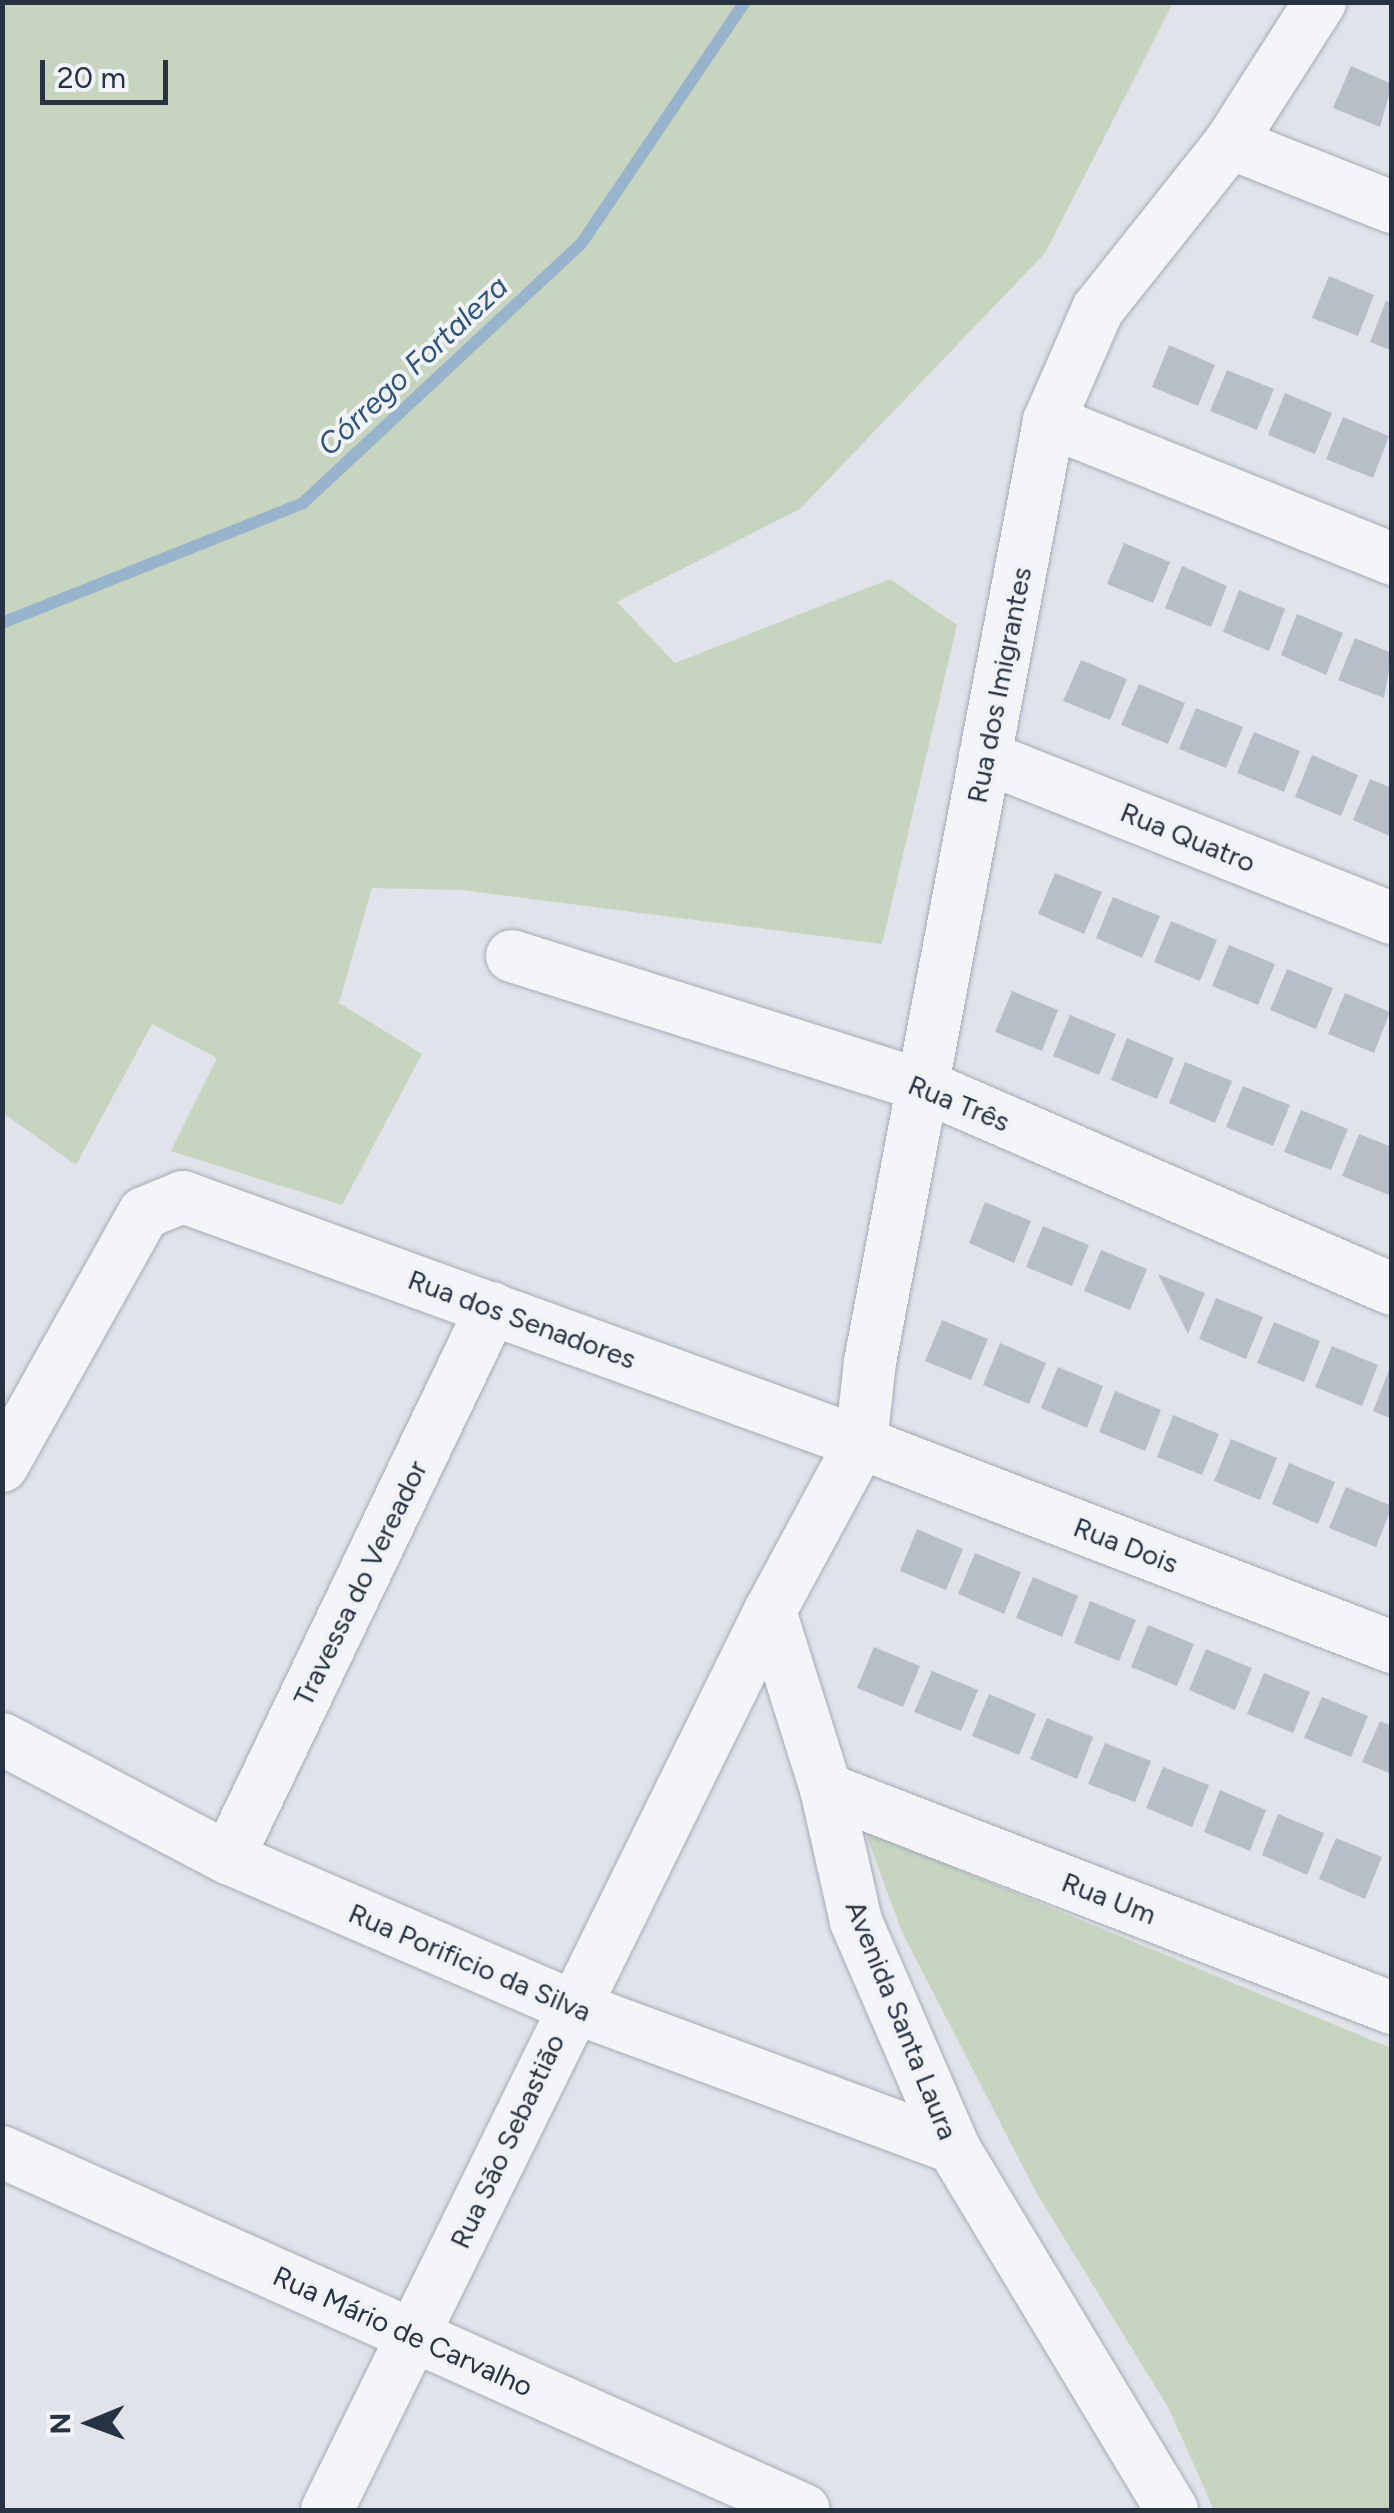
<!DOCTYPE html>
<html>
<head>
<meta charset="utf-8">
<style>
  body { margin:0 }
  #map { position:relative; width:1394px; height:2513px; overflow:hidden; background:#e0e4ea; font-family:Figtree,sans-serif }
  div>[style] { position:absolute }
  .green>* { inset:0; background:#c6d4c0 }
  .stream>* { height:12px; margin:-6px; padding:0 6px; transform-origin:6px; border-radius:6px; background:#98b4cc }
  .building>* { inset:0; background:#b7bec8 }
  .roads { filter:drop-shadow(0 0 2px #a5abb5) drop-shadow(0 0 2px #a5abb5) }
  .minor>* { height:52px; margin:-26px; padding:0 26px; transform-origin:26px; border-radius:26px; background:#f3f5f8 }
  span { translate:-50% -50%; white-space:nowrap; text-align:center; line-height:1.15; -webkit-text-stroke:8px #f0f3f7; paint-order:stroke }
  .street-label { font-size:28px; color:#273243 }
  .water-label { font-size:30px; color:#2f5379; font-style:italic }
  .frame { position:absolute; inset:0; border:5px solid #273243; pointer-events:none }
  .north { position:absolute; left:40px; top:2373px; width:100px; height:100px; -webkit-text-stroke:8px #f0f3f7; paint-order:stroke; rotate:269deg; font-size:28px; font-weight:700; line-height:40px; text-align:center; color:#273243 }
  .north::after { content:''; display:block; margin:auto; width:35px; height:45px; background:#273243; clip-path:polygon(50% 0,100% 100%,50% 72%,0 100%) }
  .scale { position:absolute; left:40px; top:60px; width:128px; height:45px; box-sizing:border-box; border:5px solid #273243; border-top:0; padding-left:12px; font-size:30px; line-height:35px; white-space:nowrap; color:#273243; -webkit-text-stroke:8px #f0f3f7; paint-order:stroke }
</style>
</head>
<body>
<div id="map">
  <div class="green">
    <div style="clip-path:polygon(3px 2px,1173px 3px,1045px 253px,800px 509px,617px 602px,675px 663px,890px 579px,957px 625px,882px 944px,462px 890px,372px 888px,339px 1003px,422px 1054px,342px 1205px,171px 1151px,217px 1058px,152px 1024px,76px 1165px,3px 1113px)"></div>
    <div style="clip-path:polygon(865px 1831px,1391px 2048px,1391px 2510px,1214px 2510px,1169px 2409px,1036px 2192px,902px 1932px)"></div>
  </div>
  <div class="stream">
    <div style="left:2px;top:623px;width:324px;rotate:-21.7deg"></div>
    <div style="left:303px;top:503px;width:380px;rotate:-43deg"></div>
    <div style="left:581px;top:244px;width:292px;rotate:-55.9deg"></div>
  </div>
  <div class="building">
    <div style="clip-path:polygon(1351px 66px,1392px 84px,1380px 127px,1333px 108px)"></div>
    <div style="clip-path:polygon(1329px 276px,1374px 295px,1358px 336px,1312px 318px)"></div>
    <div style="clip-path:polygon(1386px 301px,1392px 303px,1392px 351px,1370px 342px)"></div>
    <div style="clip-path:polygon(1169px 345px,1215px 365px,1198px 406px,1152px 387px)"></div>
    <div style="clip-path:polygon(1227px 370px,1274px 389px,1257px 430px,1210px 411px)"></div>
    <div style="clip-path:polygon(1285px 393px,1332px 413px,1315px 454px,1268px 435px)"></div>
    <div style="clip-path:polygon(1343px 417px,1389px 436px,1373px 478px,1326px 459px)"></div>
    <div style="clip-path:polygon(1124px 543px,1170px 562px,1153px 603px,1107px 584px)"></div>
    <div style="clip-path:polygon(1182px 566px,1227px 586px,1211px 627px,1165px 608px)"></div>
    <div style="clip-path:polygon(1239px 590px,1285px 609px,1269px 651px,1223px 632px)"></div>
    <div style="clip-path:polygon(1297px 614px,1343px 633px,1326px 675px,1281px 655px)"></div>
    <div style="clip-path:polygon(1355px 638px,1392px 653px,1384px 698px,1338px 680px)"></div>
    <div style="clip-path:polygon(1081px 660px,1127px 679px,1110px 720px,1063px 701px)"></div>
    <div style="clip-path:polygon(1139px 684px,1185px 703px,1168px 744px,1121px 725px)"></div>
    <div style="clip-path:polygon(1196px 708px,1243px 727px,1226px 768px,1179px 749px)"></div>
    <div style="clip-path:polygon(1254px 732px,1300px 751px,1284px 792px,1237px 773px)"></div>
    <div style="clip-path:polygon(1312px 755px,1358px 775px,1341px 816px,1295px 797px)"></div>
    <div style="clip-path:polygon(1370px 779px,1392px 788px,1392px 837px,1353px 820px)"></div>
    <div style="clip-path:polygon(1055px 873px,1102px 892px,1084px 934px,1038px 914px)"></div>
    <div style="clip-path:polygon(1113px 897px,1160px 916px,1142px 958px,1096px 938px)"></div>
    <div style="clip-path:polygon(1171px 921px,1217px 940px,1200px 981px,1154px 962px)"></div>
    <div style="clip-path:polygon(1229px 945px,1275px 964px,1258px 1005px,1212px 986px)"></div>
    <div style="clip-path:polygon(1287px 969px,1333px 988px,1316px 1029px,1270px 1010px)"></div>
    <div style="clip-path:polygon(1012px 991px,1058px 1010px,1042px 1051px,995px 1032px)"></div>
    <div style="clip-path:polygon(1345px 993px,1390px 1012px,1374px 1053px,1328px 1034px)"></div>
    <div style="clip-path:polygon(1070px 1015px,1116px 1034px,1099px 1075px,1053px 1056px)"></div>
    <div style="clip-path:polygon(1127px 1038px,1174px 1058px,1157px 1099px,1111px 1080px)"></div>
    <div style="clip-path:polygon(1185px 1062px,1232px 1081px,1215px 1123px,1169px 1103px)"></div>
    <div style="clip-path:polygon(1243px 1086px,1290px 1105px,1273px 1146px,1226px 1127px)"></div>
    <div style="clip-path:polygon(1301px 1110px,1348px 1129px,1331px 1170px,1284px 1152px)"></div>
    <div style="clip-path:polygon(1359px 1134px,1392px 1147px,1389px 1195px,1342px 1176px)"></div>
    <div style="clip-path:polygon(985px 1202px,1031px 1221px,1014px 1263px,969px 1243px)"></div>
    <div style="clip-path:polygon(1043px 1226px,1089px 1245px,1072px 1286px,1026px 1267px)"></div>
    <div style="clip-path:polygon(1101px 1250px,1147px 1269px,1130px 1310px,1084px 1291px)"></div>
    <div style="clip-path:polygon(1158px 1274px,1205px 1293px,1188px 1334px)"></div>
    <div style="clip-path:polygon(1216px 1298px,1263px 1317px,1246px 1359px,1199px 1339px)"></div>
    <div style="clip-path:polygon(942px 1320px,988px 1339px,971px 1380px,925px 1361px)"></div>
    <div style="clip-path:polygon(1274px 1322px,1320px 1341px,1304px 1382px,1257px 1363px)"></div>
    <div style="clip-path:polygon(1000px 1343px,1046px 1363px,1029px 1404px,983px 1385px)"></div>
    <div style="clip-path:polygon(1332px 1346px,1378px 1365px,1362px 1406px,1315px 1387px)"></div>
    <div style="clip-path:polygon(1391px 1365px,1392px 1365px,1392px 1419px,1373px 1411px)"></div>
    <div style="clip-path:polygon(1058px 1367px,1103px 1386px,1087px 1428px,1041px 1408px)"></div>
    <div style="clip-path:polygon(1115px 1391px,1161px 1410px,1145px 1451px,1099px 1432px)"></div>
    <div style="clip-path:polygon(1173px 1415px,1219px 1434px,1202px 1475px,1157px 1457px)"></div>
    <div style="clip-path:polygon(1231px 1439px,1277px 1458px,1260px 1500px,1214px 1481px)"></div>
    <div style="clip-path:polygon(1289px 1463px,1335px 1482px,1318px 1524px,1272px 1504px)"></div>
    <div style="clip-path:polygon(1346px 1487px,1392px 1506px,1376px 1547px,1329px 1528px)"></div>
    <div style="clip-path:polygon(917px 1529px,963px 1549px,946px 1590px,900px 1571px)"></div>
    <div style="clip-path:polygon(975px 1553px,1021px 1572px,1004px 1614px,958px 1594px)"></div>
    <div style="clip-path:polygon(1033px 1577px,1078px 1596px,1062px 1637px,1016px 1618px)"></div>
    <div style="clip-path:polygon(1090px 1601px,1136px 1620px,1119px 1661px,1074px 1643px)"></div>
    <div style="clip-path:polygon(1148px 1625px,1194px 1644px,1177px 1686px,1131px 1667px)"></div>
    <div style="clip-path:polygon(874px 1647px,920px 1666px,903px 1707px,857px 1688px)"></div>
    <div style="clip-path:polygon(1206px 1649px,1252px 1668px,1235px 1710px,1189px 1690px)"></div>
    <div style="clip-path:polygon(932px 1671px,978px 1690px,961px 1731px,914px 1712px)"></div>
    <div style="clip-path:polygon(1264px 1673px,1310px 1692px,1293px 1733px,1247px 1714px)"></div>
    <div style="clip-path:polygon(989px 1694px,1036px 1714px,1019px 1755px,972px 1736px)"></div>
    <div style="clip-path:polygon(1322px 1697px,1368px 1716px,1351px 1757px,1304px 1738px)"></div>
    <div style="clip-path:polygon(1047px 1718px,1093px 1737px,1077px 1779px,1030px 1759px)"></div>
    <div style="clip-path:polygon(1380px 1721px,1392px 1726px,1392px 1774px,1362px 1762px)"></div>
    <div style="clip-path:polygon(1105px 1743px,1151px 1761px,1135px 1802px,1088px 1784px)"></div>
    <div style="clip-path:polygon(1163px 1767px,1209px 1785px,1192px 1827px,1146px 1808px)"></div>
    <div style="clip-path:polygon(1220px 1790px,1266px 1810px,1250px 1851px,1204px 1832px)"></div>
    <div style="clip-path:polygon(1278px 1814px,1324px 1833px,1307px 1875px,1262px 1855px)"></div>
    <div style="clip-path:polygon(1336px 1838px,1382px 1857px,1365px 1899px,1319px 1879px)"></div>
  </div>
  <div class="roads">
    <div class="minor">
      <div style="left:1230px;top:143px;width:174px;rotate:21.6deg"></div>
      <div style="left:1049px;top:421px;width:370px;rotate:21.9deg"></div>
      <div style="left:985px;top:757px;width:438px;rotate:21.6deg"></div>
      <div style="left:512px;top:956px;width:432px;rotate:17.5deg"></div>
      <div style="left:924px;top:1086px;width:510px;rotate:23.45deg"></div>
      <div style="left:2px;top:1466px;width:290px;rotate:-60.7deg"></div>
      <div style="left:144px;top:1213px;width:42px;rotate:-22.3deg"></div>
      <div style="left:183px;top:1197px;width:721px;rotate:19.94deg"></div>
      <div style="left:861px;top:1443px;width:569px;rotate:21.02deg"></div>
      <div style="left:2px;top:1739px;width:255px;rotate:27.8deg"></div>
      <div style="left:228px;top:1858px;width:374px;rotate:23.3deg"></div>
      <div style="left:571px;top:2006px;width:408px;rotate:20.3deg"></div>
      <div style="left:826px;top:1789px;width:607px;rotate:21.15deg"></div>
      <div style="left:228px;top:1858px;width:610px;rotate:-64.36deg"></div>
      <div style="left:2px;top:2152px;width:878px;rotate:24.06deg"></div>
      <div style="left:327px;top:2510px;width:1002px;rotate:-63.77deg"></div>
      <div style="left:1172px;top:2510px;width:423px;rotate:-121.1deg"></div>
      <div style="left:954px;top:2148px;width:247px;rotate:-113.4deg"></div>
      <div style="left:856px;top:1921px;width:135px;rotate:-102.8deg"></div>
      <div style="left:826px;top:1789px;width:187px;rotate:-107.5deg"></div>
      <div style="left:770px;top:1611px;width:191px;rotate:-61.6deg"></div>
      <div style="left:861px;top:1443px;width:81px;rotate:-83.7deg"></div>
      <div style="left:870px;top:1362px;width:958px;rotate:-79.23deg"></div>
      <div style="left:1049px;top:421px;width:122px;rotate:-66.4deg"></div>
      <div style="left:1098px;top:309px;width:212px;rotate:-51.5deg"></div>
      <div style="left:1230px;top:143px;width:167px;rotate:-57.4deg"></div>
    </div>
  </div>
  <div class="street-label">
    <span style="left:999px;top:685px;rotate:-79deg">Rua dos Imigrantes</span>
    <span style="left:1188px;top:837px;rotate:22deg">Rua Quatro</span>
    <span style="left:959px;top:1103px;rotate:22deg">Rua Três</span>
    <span style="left:522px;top:1319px;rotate:20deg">Rua dos Senadores</span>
    <span style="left:1126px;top:1545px;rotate:21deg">Rua Dois</span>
    <span style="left:360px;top:1583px;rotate:-64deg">Travessa do Vereador</span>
    <span style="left:1109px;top:1898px;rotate:21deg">Rua Um</span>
    <span style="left:470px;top:1962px;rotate:23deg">Rua Porificio da Silva</span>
    <span style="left:902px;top:2020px;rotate:68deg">Avenida Santa Laura</span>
    <span style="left:507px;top:2141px;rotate:-65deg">Rua São Sebastião</span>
    <span style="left:403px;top:2331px;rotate:24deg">Rua Mário de Carvalho</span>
  </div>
  <div class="water-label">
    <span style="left:413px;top:366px;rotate:-43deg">Córrego Fortaleza</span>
  </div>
  <div class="frame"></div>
  <div class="north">N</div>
  <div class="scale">20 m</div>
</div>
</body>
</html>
